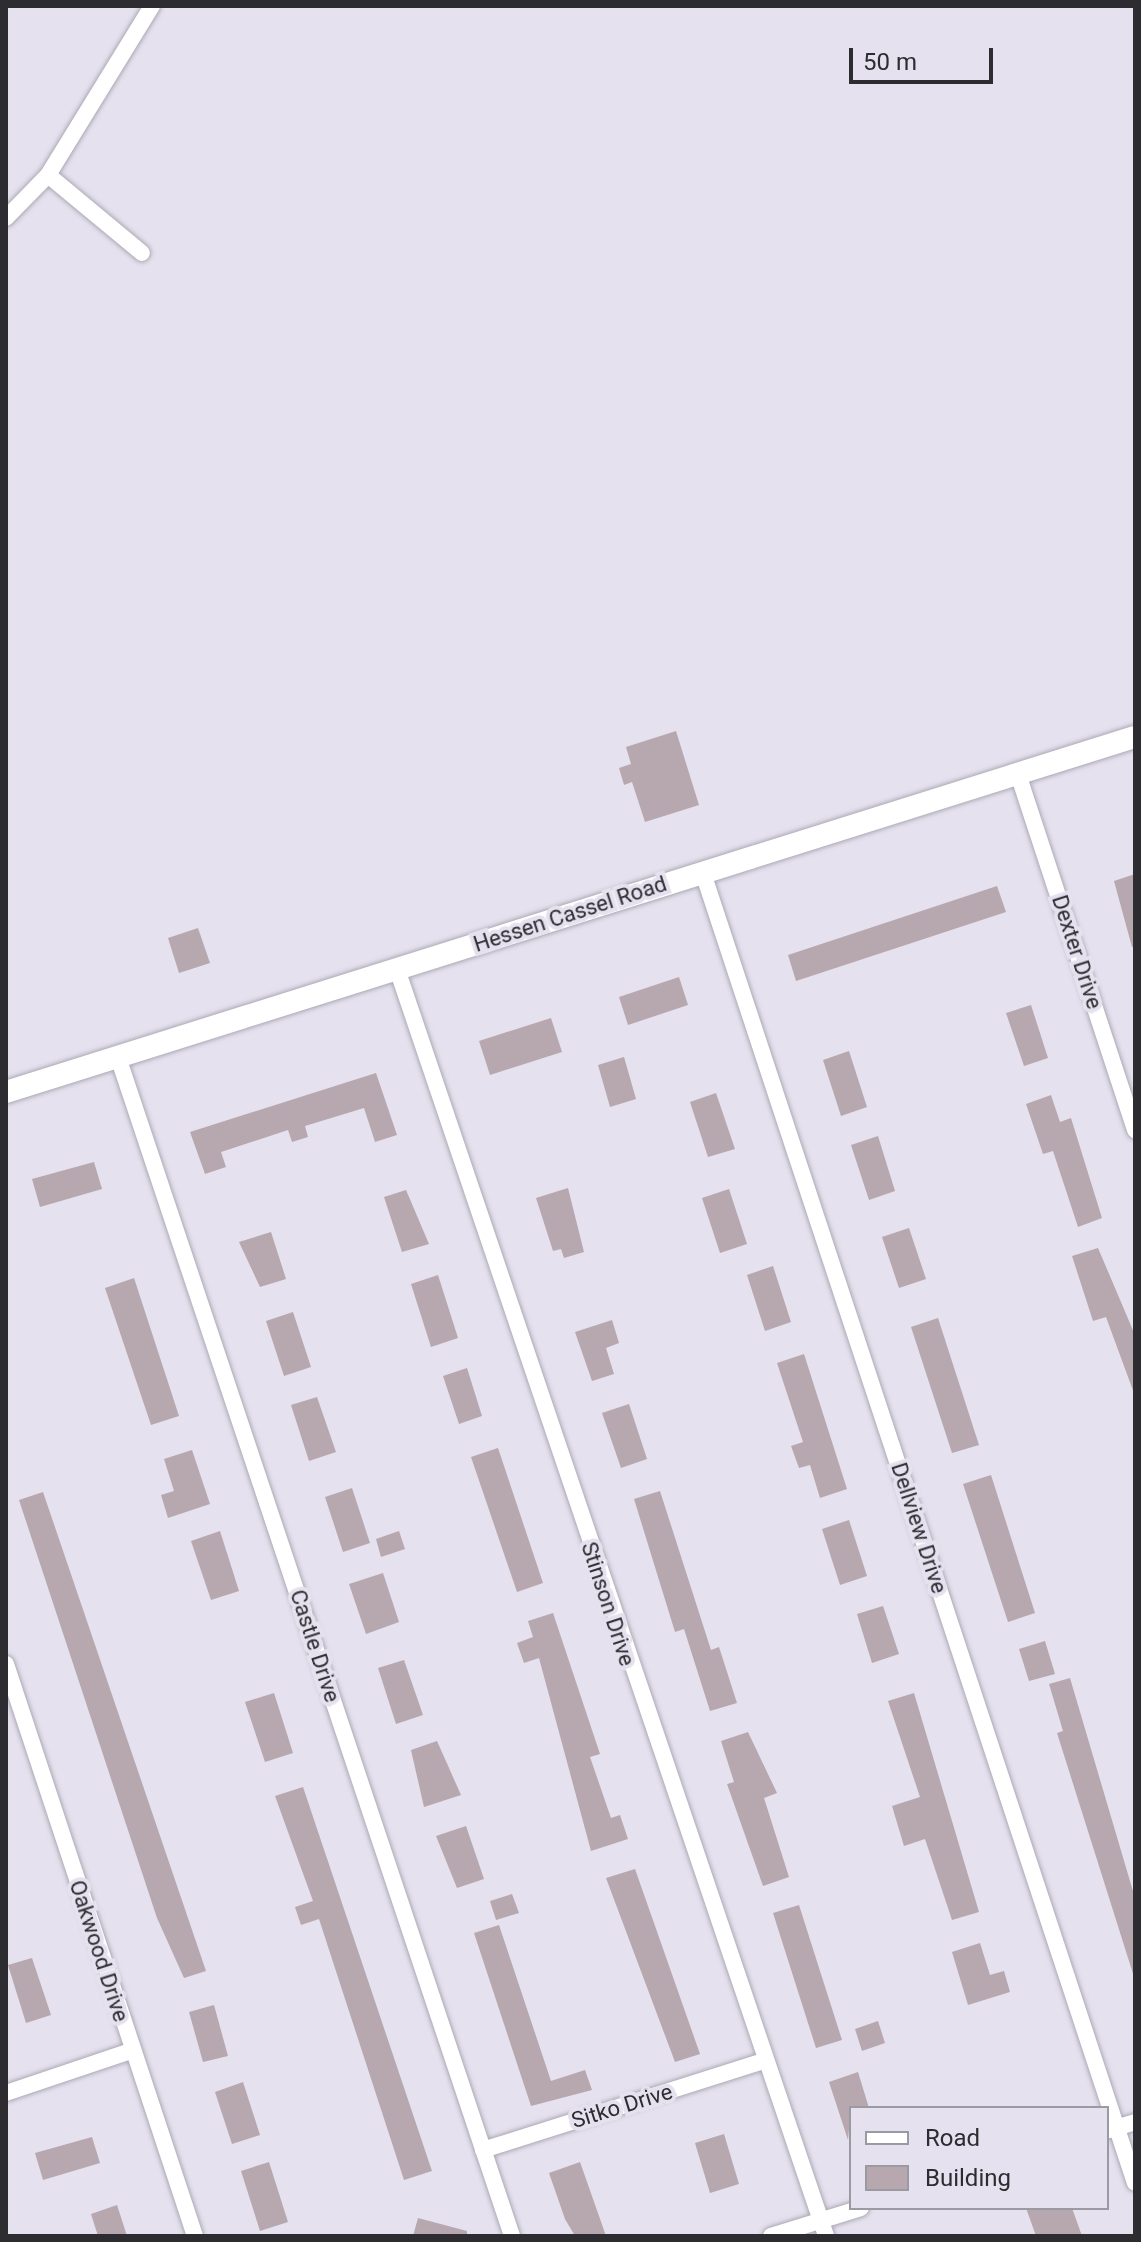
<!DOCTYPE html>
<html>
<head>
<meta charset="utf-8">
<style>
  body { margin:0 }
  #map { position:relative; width:1141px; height:2242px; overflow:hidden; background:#e5e1ee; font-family:Roboto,sans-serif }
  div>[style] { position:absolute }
  .building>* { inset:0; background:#b6a8ae }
  .roads { filter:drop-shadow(0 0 2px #aca9b5) drop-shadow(0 0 2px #aca9b5) }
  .minor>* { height:16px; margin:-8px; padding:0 8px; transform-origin:8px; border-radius:8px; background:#fff }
  .secondary>* { height:22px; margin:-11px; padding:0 11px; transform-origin:11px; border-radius:11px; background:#fff }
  span { translate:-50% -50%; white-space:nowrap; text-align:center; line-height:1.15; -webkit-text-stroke:8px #e5e1ee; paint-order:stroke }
  .street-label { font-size:22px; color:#2d2c31 }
  .frame { position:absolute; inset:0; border:8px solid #2d2c31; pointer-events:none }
  .legend { position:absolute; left:849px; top:2106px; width:260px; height:104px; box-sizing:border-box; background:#e5e1ee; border:2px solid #9b99a2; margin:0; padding:10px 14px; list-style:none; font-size:24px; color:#2d2c31 }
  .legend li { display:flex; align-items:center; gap:16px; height:40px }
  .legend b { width:40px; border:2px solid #9b99a2 }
  .scale { position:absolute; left:849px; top:48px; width:144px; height:36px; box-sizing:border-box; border:4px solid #2d2c31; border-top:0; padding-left:10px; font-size:24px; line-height:28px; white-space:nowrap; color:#2d2c31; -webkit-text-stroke:6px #e5e1ee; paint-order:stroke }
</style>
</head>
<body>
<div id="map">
  <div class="building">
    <div style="clip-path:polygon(676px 731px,699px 805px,645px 822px,632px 782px,624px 785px,619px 768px,631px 764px,626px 747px)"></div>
    <div style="clip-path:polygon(1135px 874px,1135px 946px,1132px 947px,1114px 881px)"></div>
    <div style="clip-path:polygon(997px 886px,1006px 912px,796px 981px,788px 955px)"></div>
    <div style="clip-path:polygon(198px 928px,210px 963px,179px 973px,168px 938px)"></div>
    <div style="clip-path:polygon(679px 977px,688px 1005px,628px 1025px,619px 997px)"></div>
    <div style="clip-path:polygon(1031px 1005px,1048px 1058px,1024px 1066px,1006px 1013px)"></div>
    <div style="clip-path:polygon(551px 1018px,562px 1052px,490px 1075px,479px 1041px)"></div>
    <div style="clip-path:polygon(849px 1051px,867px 1107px,841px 1116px,823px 1060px)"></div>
    <div style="clip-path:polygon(624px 1057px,636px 1099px,610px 1107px,598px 1065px)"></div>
    <div style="clip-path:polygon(376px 1073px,397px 1135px,375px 1142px,364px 1108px,305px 1126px,308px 1137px,292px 1142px,288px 1130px,221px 1152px,226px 1167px,205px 1174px,190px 1132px)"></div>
    <div style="clip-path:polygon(716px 1093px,735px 1149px,708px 1157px,690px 1102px)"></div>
    <div style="clip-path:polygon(1051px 1095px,1060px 1122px,1071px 1118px,1102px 1218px,1078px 1227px,1053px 1151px,1043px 1154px,1026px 1104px)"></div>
    <div style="clip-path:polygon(878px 1136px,895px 1191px,869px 1200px,851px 1145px)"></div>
    <div style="clip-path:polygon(94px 1162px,102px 1189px,40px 1207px,32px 1179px)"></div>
    <div style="clip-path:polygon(568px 1188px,584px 1252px,564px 1258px,561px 1249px,553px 1251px,536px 1198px)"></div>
    <div style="clip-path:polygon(729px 1189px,747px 1244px,720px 1253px,702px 1198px)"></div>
    <div style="clip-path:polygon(406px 1190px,429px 1244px,402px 1252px,384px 1197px)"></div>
    <div style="clip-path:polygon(909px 1228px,926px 1279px,899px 1288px,882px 1237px)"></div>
    <div style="clip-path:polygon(271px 1232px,286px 1279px,260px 1287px,239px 1242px)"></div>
    <div style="clip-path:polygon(1098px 1248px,1135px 1335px,1135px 1396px,1106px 1317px,1093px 1321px,1072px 1256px)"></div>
    <div style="clip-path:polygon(773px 1266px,791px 1322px,765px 1331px,747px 1275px)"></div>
    <div style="clip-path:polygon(438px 1275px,458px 1338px,431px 1347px,411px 1284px)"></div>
    <div style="clip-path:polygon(134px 1278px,179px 1416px,151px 1425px,105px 1288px)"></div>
    <div style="clip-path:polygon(293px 1312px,311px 1367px,284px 1376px,266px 1321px)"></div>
    <div style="clip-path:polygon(938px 1318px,979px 1445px,952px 1453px,911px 1327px)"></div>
    <div style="clip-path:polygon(612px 1320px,619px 1343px,606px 1348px,614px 1374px,592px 1381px,575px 1332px)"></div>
    <div style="clip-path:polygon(804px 1354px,847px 1489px,820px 1498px,810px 1465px,799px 1468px,791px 1446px,803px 1442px,777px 1363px)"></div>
    <div style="clip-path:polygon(467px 1368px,482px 1416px,459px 1424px,443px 1376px)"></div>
    <div style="clip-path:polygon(317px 1397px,336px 1452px,309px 1461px,291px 1405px)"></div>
    <div style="clip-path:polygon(629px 1404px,647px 1459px,621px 1468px,602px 1413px)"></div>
    <div style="clip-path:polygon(498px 1448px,543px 1583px,517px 1592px,471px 1457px)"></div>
    <div style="clip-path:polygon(192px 1450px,210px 1504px,168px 1518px,161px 1495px,174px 1491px,164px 1459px)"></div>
    <div style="clip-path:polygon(991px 1475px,1035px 1613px,1008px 1622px,963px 1484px)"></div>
    <div style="clip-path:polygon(352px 1488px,370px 1543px,343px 1552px,325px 1497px)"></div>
    <div style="clip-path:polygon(660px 1491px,711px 1650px,719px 1647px,737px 1703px,710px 1711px,684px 1629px,675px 1632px,634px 1499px)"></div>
    <div style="clip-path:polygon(43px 1492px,206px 1971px,184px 1978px,157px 1918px,19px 1500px)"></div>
    <div style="clip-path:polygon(849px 1520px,867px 1576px,840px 1585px,822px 1529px)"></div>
    <div style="clip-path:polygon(220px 1531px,239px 1591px,211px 1600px,191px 1541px)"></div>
    <div style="clip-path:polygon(399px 1531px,405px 1549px,381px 1557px,376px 1539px)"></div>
    <div style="clip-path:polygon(383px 1573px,399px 1622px,366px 1634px,349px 1584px)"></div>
    <div style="clip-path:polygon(883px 1606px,899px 1654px,872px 1663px,857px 1614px)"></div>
    <div style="clip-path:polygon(553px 1613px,600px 1754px,590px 1757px,611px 1818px,620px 1815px,628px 1839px,591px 1851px,539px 1658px,524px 1663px,517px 1643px,533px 1637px,528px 1621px)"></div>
    <div style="clip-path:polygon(1045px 1641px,1055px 1674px,1029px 1681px,1019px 1649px)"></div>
    <div style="clip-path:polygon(404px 1660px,423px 1715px,396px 1724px,378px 1668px)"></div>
    <div style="clip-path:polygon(1070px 1678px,1135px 1898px,1135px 1980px,1057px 1733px,1063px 1731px,1049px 1684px)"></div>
    <div style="clip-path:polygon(274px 1693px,293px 1753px,265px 1762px,245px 1702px)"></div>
    <div style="clip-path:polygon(914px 1693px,979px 1912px,952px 1920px,925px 1839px,904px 1846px,892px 1806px,920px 1797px,888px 1701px)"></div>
    <div style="clip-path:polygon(748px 1732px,777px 1793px,764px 1798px,789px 1877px,763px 1886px,727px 1784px,734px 1782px,721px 1741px)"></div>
    <div style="clip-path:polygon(437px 1741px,461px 1795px,424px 1807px,411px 1750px)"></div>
    <div style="clip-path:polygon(303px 1787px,432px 2171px,404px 2180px,319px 1919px,301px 1925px,295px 1907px,313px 1901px,275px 1796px)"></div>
    <div style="clip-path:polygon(466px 1826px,484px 1879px,457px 1888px,436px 1836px)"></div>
    <div style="clip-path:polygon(635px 1869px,700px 2054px,675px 2062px,606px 1878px)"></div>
    <div style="clip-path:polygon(512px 1894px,519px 1913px,496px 1920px,490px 1901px)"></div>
    <div style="clip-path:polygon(799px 1905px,842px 2040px,816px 2048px,773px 1913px)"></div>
    <div style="clip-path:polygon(499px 1925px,551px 2081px,585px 2070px,592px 2090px,531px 2106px,474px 1933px)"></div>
    <div style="clip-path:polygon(980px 1943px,990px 1975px,1004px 1971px,1010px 1992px,968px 2005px,952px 1952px)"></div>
    <div style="clip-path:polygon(32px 1958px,51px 2015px,26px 2023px,8px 1965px)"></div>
    <div style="clip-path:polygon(214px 2005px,228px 2056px,203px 2062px,189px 2012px)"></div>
    <div style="clip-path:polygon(878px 2021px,885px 2043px,862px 2051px,855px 2029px)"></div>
    <div style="clip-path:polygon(858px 2072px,869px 2108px,851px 2108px,848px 2140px,829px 2082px)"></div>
    <div style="clip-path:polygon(243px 2082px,260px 2135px,232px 2144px,215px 2092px)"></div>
    <div style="clip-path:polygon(724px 2134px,739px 2184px,710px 2193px,695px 2143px)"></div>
    <div style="clip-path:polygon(92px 2137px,100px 2163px,43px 2180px,35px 2153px)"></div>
    <div style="clip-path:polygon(269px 2162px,288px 2222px,260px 2231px,241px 2171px)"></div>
    <div style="clip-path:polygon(580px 2162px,606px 2236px,575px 2236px,565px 2219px,549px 2173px)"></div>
    <div style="clip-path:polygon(117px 2205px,127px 2236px,98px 2236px,91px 2214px)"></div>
    <div style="clip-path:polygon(1026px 2208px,1072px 2208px,1082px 2236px,1036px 2236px)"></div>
    <div style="clip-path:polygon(418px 2218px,467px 2231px,467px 2236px,413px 2236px)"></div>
  </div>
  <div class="roads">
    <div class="minor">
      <div style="left:48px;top:175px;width:122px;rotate:39.7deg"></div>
      <div style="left:6px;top:218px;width:60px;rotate:-45.7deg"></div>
      <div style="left:48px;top:175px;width:198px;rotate:-58.4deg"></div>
      <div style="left:1018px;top:774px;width:375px;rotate:71.8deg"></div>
      <div style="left:703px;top:873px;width:1379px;rotate:71.75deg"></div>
      <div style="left:397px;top:969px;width:1338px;rotate:71.29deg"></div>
      <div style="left:118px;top:1057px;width:1243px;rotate:71.52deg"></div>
      <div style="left:6px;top:1664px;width:602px;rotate:71.72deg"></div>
      <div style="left:6px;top:2093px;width:132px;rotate:-18.6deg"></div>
      <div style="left:1109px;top:2130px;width:27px;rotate:-17deg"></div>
      <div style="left:483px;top:2150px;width:292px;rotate:-17.6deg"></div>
      <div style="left:771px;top:2236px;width:94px;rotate:-17.3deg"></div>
    </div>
    <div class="secondary">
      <div style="left:6px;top:1092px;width:1183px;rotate:-17.46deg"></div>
    </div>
  </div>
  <div class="street-label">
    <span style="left:570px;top:914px;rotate:-18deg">Hessen Cassel Road</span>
    <span style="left:1077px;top:952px;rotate:72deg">Dexter Drive</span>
    <span style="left:919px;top:1528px;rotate:72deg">Dellview Drive</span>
    <span style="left:608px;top:1604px;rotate:72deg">Stinson Drive</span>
    <span style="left:315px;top:1646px;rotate:72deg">Castle Drive</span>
    <span style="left:99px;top:1951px;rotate:72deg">Oakwood Drive</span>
    <span style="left:622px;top:2106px;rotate:-17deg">Sitko Drive</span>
  </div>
  <div class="frame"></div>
  <ul class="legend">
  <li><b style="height:10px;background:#fff"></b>Road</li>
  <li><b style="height:22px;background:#b6a8ae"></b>Building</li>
  </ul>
  <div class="scale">50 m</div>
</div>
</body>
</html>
